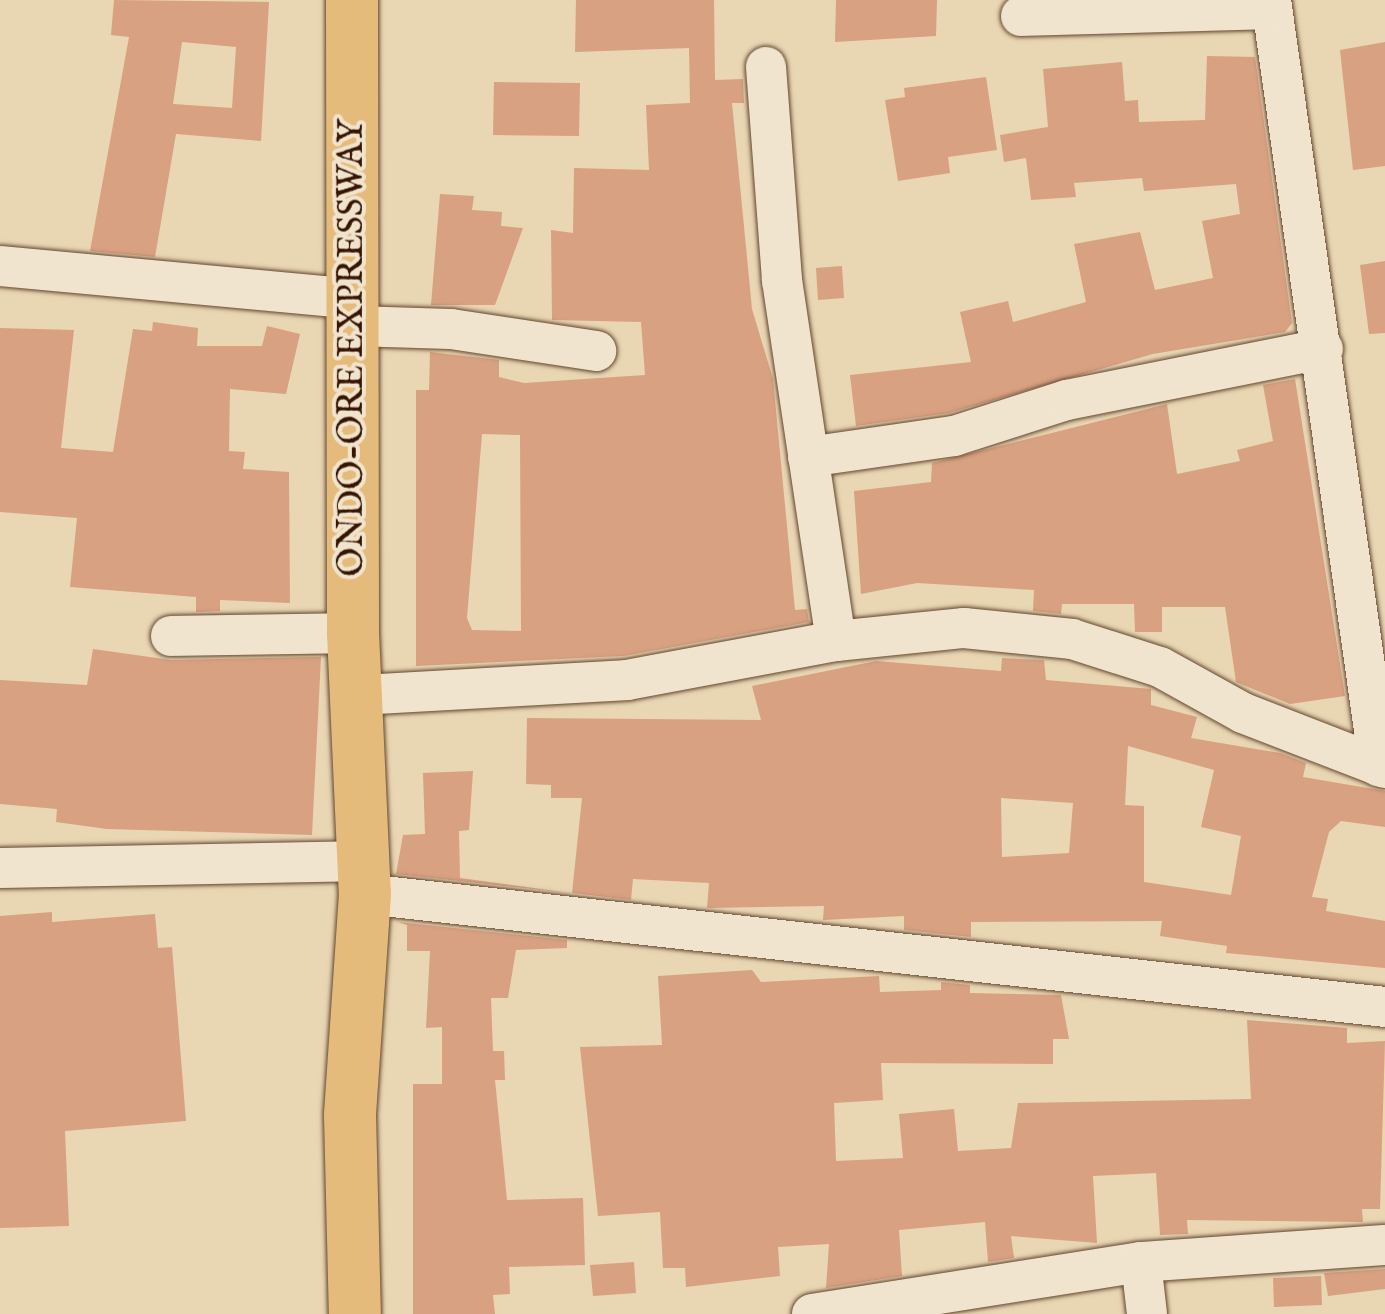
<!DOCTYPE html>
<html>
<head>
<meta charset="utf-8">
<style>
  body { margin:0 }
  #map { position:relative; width:1385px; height:1314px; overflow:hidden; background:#e9d6b3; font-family:"IM FELL English",serif }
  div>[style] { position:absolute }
  .building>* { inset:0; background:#d8a181 }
  .roads { filter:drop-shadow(0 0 2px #63462e) drop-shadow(0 0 2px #63462e) }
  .minor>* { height:40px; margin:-20px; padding:0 20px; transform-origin:20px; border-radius:20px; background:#f1e4ce }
  .major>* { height:52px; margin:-26px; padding:0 26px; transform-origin:26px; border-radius:26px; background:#e4bb7a }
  span { translate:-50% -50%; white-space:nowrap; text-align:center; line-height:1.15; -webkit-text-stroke:8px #f1e4ce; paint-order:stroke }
  .street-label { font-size:35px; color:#361602 }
</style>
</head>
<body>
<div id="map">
  <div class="building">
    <div style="clip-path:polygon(evenodd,114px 0,269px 2px,261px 141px,176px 134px,155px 257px,90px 251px,129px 37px,111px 35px,114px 0,182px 42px,236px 47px,232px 108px,173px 104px,182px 42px)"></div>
    <div style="clip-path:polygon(evenodd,576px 0,714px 0,715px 80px,743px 79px,744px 103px,732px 103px,752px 309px,773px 379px,795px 610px,807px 609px,809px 622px,624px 656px,416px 666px,416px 390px,429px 390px,430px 352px,499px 360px,499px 377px,524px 383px,645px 375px,641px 322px,552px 320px,551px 230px,573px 233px,574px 168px,649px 170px,646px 105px,690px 103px,689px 48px,575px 52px,576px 0,482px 434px,520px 435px,521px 631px,472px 630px,467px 618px,482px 434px)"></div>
    <div style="clip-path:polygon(836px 0,937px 0,936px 36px,835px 42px)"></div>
    <div style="clip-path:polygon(1385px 42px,1385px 166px,1353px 170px,1340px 50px)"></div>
    <div style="clip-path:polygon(1207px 56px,1255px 57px,1292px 323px,1285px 332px,1153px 354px,949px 413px,856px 426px,850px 375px,971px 362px,960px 312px,1008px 301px,1013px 322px,1086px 302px,1074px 244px,1140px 232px,1155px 290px,1213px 278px,1202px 221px,1240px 214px,1236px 184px,1144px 191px,1142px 178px,1074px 183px,1076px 197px,1031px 200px,1026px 158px,1004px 162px,1000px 135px,1048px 127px,1043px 69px,1122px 62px,1125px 101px,1138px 100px,1139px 122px,1205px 120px)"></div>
    <div style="clip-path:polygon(986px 77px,997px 150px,948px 157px,950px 173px,898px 181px,885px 100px,905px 97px,904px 88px)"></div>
    <div style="clip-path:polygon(494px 82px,580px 83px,579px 136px,493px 135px)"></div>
    <div style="clip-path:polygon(440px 194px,474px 196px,472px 210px,502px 212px,501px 226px,523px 228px,495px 305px,431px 305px)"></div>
    <div style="clip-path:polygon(1385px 261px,1385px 333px,1369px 334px,1360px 265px)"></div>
    <div style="clip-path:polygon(842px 266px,844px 298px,818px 300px,816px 268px)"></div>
    <div style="clip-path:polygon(153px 322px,198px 328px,197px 346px,262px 346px,267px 326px,300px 334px,286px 394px,230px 389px,229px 451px,245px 452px,243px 469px,289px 472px,290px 603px,220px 600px,220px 611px,196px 612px,196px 597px,70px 587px,77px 518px,0 512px,0 328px,74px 330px,61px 448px,113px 452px,133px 329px,152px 331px)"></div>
    <div style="clip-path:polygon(1295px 379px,1345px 696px,1290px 704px,1236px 682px,1225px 607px,1162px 607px,1162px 632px,1135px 632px,1134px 604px,1062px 604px,1061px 614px,1033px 611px,1034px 590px,917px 583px,861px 594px,854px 491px,931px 482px,932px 463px,1167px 404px,1177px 474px,1240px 461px,1237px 450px,1273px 441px,1263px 385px)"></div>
    <div style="clip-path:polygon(93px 649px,171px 660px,321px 657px,312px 835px,107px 829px,56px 822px,57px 809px,0 804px,0 680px,87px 685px)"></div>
    <div style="clip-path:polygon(evenodd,1002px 658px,1044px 660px,1046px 680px,1151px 689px,1151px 705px,1197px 717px,1191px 738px,1280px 753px,1306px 763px,1303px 777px,1385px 791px,1385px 827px,1341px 821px,1329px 832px,1312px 897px,1328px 899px,1326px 911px,1385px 921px,1385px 968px,1226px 953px,1227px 946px,1160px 936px,1162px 921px,971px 922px,971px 937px,904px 930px,904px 916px,823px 920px,824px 906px,707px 908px,709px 883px,633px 879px,631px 900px,572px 893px,582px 798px,551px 798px,551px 785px,526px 784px,527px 718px,761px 720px,752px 686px,876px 661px,1001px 671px,1002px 658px,1128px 746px,1214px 770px,1201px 827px,1241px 836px,1231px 895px,1144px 882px,1144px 806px,1125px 805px,1128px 746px,1002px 658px,1001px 798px,1073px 803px,1069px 853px,1002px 857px,1001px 798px)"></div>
    <div style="clip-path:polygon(473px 771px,469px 830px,459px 831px,460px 878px,570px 893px,396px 874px,403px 835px,425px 834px,423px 773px)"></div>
    <div style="clip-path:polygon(52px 912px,52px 922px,155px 914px,158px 948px,172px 947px,186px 1121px,65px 1131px,69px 1226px,0 1228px,0 916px)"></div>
    <div style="clip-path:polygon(398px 922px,567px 940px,567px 948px,516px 950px,508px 998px,491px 998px,493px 1051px,504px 1051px,505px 1080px,495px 1080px,507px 1200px,583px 1198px,585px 1265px,509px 1267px,510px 1294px,493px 1295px,495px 1314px,413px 1314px,413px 1084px,442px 1084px,442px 1027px,426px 1028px,430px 951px,407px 951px,407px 925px)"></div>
    <div style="clip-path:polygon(752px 970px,761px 982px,879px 976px,880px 992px,941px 990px,941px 982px,970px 985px,970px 993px,1061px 995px,1069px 1039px,1053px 1039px,1053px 1064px,881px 1063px,883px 1100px,834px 1103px,836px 1161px,903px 1158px,899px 1114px,954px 1109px,958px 1151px,1011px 1148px,1018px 1103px,1251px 1099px,1247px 1020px,1347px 1028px,1347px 1043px,1385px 1041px,1380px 1209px,1362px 1209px,1363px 1222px,1187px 1220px,1188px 1234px,1160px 1235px,1156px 1173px,1093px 1176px,1097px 1243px,1011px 1236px,1014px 1258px,988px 1262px,985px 1222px,899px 1230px,902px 1276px,826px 1288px,829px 1244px,778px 1247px,780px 1276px,686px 1287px,685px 1268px,663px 1268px,660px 1212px,598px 1216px,580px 1047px,662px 1045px,658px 976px)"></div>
    <div style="clip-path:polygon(634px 1262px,636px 1293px,593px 1296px,590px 1265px)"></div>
    <div style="clip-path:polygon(1385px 1269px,1385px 1289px,1328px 1296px,1324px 1273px)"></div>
    <div style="clip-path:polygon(1321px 1276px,1322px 1305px,1274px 1307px,1273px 1278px)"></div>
  </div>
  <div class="roads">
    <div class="minor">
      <div style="left:1271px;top:0;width:774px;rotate:81.97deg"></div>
      <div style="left:1021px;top:16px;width:251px;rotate:-1.6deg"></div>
      <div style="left:766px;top:67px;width:214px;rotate:85.7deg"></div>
      <div style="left:782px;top:280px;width:365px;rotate:81.5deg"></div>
      <div style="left:0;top:266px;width:355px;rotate:5.3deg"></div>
      <div style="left:353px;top:326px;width:98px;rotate:1.8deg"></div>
      <div style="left:451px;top:329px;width:147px;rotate:8.6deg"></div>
      <div style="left:808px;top:457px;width:148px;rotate:-8.2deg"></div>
      <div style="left:954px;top:436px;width:119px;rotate:-17.7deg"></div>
      <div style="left:1067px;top:400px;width:261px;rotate:-11.3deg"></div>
      <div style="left:171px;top:636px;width:182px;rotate:-0.9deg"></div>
      <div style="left:360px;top:695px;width:267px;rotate:-3.2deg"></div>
      <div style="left:627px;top:680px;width:213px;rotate:-10.6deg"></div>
      <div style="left:836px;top:641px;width:129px;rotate:-5.8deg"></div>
      <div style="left:964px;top:628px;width:109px;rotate:5.8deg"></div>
      <div style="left:1072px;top:639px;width:92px;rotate:17.7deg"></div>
      <div style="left:1160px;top:667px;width:95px;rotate:29deg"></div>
      <div style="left:1243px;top:713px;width:152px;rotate:21.2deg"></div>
      <div style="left:0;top:868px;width:360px;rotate:-1.1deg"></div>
      <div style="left:365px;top:894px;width:1026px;rotate:6.32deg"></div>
      <div style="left:1141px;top:1262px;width:52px;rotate:83.4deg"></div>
      <div style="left:812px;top:1314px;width:333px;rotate:-9deg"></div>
      <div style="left:1141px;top:1262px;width:245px;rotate:-4deg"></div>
    </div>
    <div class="major">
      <div style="left:352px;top:0;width:633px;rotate:89.91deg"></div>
      <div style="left:353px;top:633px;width:261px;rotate:87.4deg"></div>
      <div style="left:365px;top:894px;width:222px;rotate:93.9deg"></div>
      <div style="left:350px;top:1115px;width:199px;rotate:88.6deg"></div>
    </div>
  </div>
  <div class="street-label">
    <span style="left:353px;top:348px;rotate:-90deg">ONDO-ORE EXPRESSWAY</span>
  </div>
</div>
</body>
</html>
